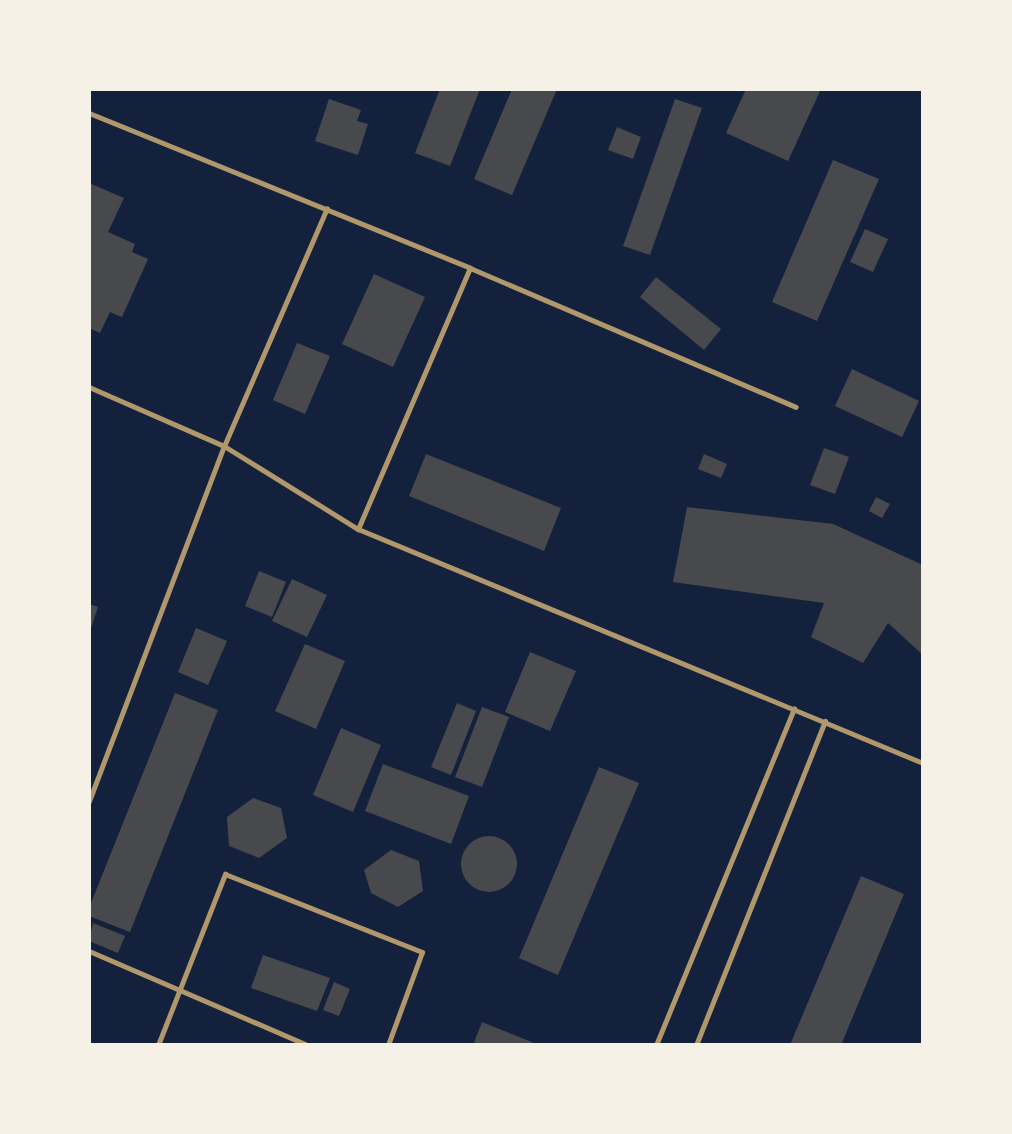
<!DOCTYPE html>
<html>
<head>
<meta charset="utf-8">
<style>
  body { margin:0 }
  #map { position:relative; width:1012px; height:1134px; overflow:hidden; background:#14213d; font-family:Lato,sans-serif }
  div>[style] { position:absolute }
  .building>* { inset:0; background:#48494c }
  .round { border-radius:50% }
  .service>* { height:5px; margin:-2.5px; padding:0 2.5px; transform-origin:2.5px; border-radius:2.5px; background:#b1986c }
  span { translate:-50% -50%; white-space:nowrap; text-align:center; line-height:1.15; -webkit-text-stroke:5px #f6f1e7; paint-order:stroke }
  .frame { position:absolute; inset:0; border:91px solid #f6f1e7; pointer-events:none }
</style>
</head>
<body>
<div id="map">
  <div class="building">
    <div style="clip-path:polygon(440px 89px,480px 89px,450px 166px,415px 153px)"></div>
    <div style="clip-path:polygon(512px 89px,557px 89px,512px 195px,474px 179px)"></div>
    <div style="clip-path:polygon(746px 89px,821px 89px,788px 161px,726px 133px)"></div>
    <div style="clip-path:polygon(329px 99px,361px 110px,357px 121px,368px 124px,358px 155px,315px 141px)"></div>
    <div style="clip-path:polygon(675px 99px,702px 108px,650px 255px,623px 246px)"></div>
    <div style="clip-path:polygon(617px 127px,641px 137px,633px 159px,608px 150px)"></div>
    <div style="clip-path:polygon(833px 160px,879px 179px,817px 321px,772px 302px)"></div>
    <div style="clip-path:polygon(89px 183px,124px 198px,108px 232px,135px 244px,132px 252px,148px 259px,122px 317px,110px 312px,100px 333px,89px 328px)"></div>
    <div style="clip-path:polygon(865px 229px,888px 239px,873px 272px,850px 262px)"></div>
    <div style="clip-path:polygon(374px 274px,425px 297px,393px 367px,342px 344px)"></div>
    <div style="clip-path:polygon(656px 277px,721px 329px,704px 350px,640px 297px)"></div>
    <div style="clip-path:polygon(297px 343px,330px 356px,305px 414px,273px 400px)"></div>
    <div style="clip-path:polygon(852px 369px,919px 401px,902px 437px,835px 406px)"></div>
    <div style="clip-path:polygon(824px 448px,849px 457px,835px 494px,810px 485px)"></div>
    <div style="clip-path:polygon(426px 454px,561px 508px,544px 551px,409px 496px)"></div>
    <div style="clip-path:polygon(704px 454px,727px 464px,721px 478px,698px 469px)"></div>
    <div style="clip-path:polygon(876px 497px,890px 504px,882px 518px,869px 511px)"></div>
    <div style="clip-path:polygon(687px 507px,833px 524px,923px 565px,923px 655px,888px 623px,863px 663px,811px 637px,824px 603px,673px 582px)"></div>
    <div style="clip-path:polygon(259px 571px,286px 582px,272px 617px,245px 606px)"></div>
    <div style="clip-path:polygon(292px 579px,327px 595px,307px 637px,272px 621px)"></div>
    <div style="clip-path:polygon(89px 604px,98px 607px,90px 631px,89px 631px)"></div>
    <div style="clip-path:polygon(196px 628px,227px 641px,208px 685px,178px 672px)"></div>
    <div style="clip-path:polygon(305px 644px,345px 661px,316px 729px,275px 711px)"></div>
    <div style="clip-path:polygon(530px 652px,576px 671px,550px 731px,505px 712px)"></div>
    <div style="clip-path:polygon(175px 693px,218px 710px,130px 932px,89px 916px,89px 908px)"></div>
    <div style="clip-path:polygon(457px 703px,476px 711px,451px 775px,431px 767px)"></div>
    <div style="clip-path:polygon(482px 707px,509px 717px,482px 787px,455px 777px)"></div>
    <div style="clip-path:polygon(341px 728px,381px 745px,353px 812px,313px 795px)"></div>
    <div style="clip-path:polygon(383px 764px,469px 796px,451px 844px,365px 811px)"></div>
    <div style="clip-path:polygon(599px 767px,639px 783px,558px 975px,519px 958px)"></div>
    <div style="clip-path:polygon(253px 798px,281px 808px,287px 838px,259px 858px,229px 846px,227px 817px)"></div>
    <div class="round" style="left:461px;top:836px;width:56px;height:56px"></div>
    <div style="clip-path:polygon(391px 850px,419px 861px,423px 891px,398px 907px,371px 893px,364px 870px)"></div>
    <div style="clip-path:polygon(861px 876px,904px 894px,841px 1045px,790px 1045px)"></div>
    <div style="clip-path:polygon(93px 923px,125px 936px,118px 953px,89px 941px)"></div>
    <div style="clip-path:polygon(263px 955px,330px 978px,317px 1011px,251px 988px)"></div>
    <div style="clip-path:polygon(334px 982px,350px 989px,339px 1016px,323px 1010px)"></div>
    <div style="clip-path:polygon(482px 1022px,539px 1045px,473px 1045px)"></div>
  </div>
  <div class="service">
    <div style="left:89px;top:113px;width:411px;rotate:22.1deg"></div>
    <div style="left:470px;top:268px;width:354px;rotate:23.1deg"></div>
    <div style="left:89px;top:387px;width:147px;rotate:23.6deg"></div>
    <div style="left:224px;top:446px;width:158px;rotate:31.8deg"></div>
    <div style="left:358px;top:529px;width:612px;rotate:22.5deg"></div>
    <div style="left:358px;top:529px;width:284px;rotate:-66.8deg"></div>
    <div style="left:89px;top:801px;width:380px;rotate:-69.2deg"></div>
    <div style="left:224px;top:446px;width:259px;rotate:-66.6deg"></div>
    <div style="left:89px;top:951px;width:237px;rotate:23.3deg"></div>
    <div style="left:158px;top:1045px;width:184px;rotate:-68.6deg"></div>
    <div style="left:225px;top:874px;width:212px;rotate:21.6deg"></div>
    <div style="left:422px;top:952px;width:99px;rotate:110.1deg"></div>
    <div style="left:656px;top:1045px;width:364px;rotate:-67.7deg"></div>
    <div style="left:696px;top:1045px;width:349px;rotate:-68.3deg"></div>
  </div>
  <div class="frame"></div>
</div>
</body>
</html>
